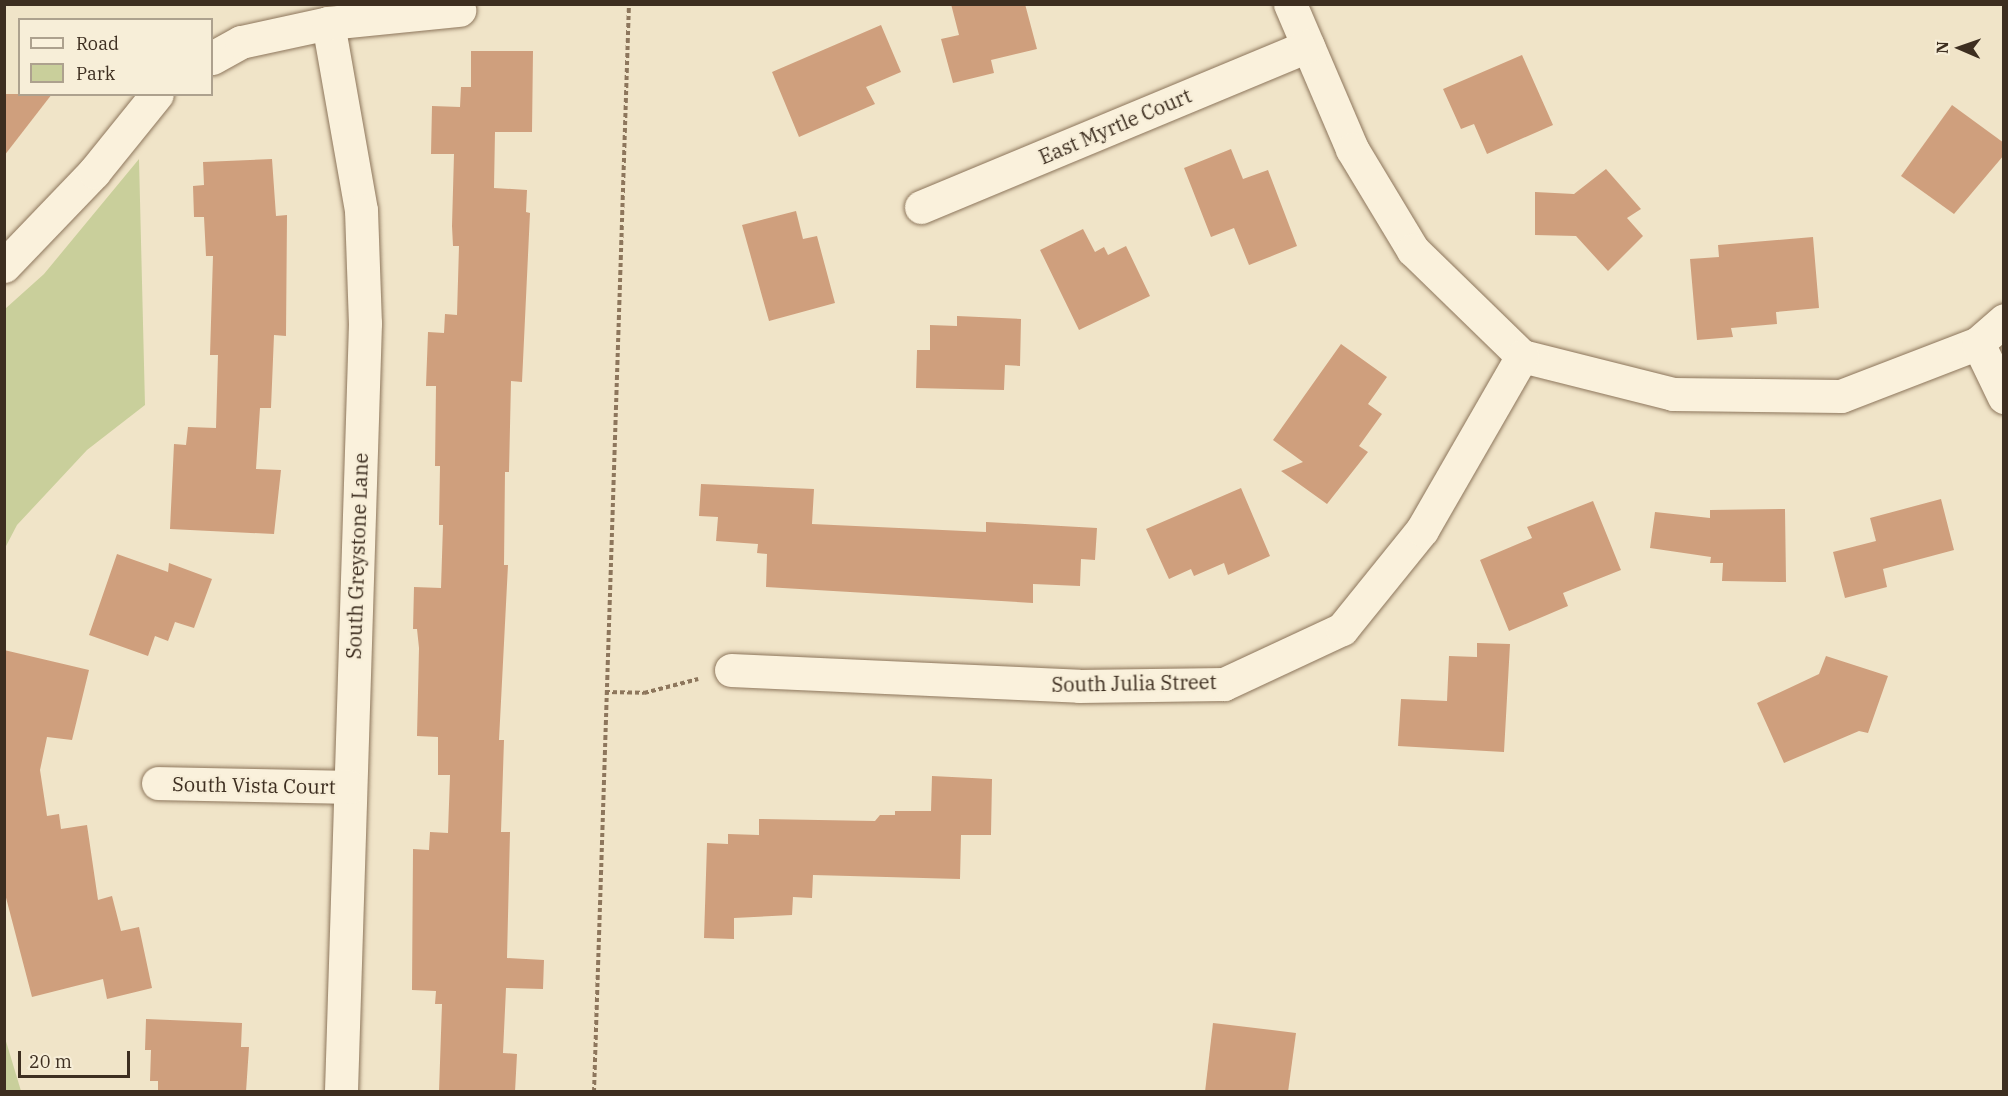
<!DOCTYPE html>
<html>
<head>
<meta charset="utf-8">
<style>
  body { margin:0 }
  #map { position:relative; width:2008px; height:1096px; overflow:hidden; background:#f0e4c8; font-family:"IBM Plex Serif",serif }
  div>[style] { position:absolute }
  .green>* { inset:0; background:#c9cf9b }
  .building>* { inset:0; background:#cf9f7d }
  .path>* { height:4px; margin-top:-2px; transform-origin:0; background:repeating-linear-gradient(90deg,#8d765c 0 4.5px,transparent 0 7.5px) }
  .roads { filter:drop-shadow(0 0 2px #8d765c) drop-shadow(0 0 2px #8d765c) }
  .minor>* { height:33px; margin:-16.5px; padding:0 16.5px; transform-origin:16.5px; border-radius:16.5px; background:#faf1dc }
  span { translate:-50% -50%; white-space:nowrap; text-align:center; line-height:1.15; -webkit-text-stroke:4.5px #f7eed8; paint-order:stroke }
  .street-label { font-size:20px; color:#3d2e20 }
  .frame { position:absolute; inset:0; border:6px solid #3d2e20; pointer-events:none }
  .legend { position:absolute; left:18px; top:18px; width:195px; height:78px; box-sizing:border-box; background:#f7eed8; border:2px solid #ada18e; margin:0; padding:8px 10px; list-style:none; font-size:18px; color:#3d2e20 }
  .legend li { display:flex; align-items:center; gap:12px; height:30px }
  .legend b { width:30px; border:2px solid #ada18e }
  .north { position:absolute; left:1930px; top:18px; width:60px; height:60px; -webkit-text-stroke:4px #f7eed8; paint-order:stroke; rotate:272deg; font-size:16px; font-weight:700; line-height:24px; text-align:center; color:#3d2e20 }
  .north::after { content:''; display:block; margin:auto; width:21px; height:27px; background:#3d2e20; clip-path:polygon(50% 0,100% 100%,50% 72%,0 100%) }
  .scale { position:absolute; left:18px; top:1051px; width:112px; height:27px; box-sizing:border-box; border:3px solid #3d2e20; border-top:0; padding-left:8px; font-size:18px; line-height:21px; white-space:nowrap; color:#3d2e20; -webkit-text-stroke:4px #f7eed8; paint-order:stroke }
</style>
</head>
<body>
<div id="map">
  <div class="green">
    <div style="clip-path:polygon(139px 159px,145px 405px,87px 450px,17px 525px,5px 548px,5px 309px,44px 274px)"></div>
    <div style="clip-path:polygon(4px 1038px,5px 1038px,21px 1091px,5px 1091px)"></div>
  </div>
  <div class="building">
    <div style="clip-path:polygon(951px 4px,1025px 4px,1037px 49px,991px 60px,994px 73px,953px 83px,941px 39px,959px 35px)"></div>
    <div style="clip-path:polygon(881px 25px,901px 72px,866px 87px,875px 104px,799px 137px,772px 72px)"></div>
    <div style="clip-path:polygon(471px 51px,533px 51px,532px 132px,495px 132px,494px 188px,527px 190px,526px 212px,530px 213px,522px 382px,511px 381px,509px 472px,505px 472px,504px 565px,508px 565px,499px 740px,504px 740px,501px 832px,510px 832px,507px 958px,544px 960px,543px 989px,506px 988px,503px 1053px,517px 1054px,515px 1092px,439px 1092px,442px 1004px,435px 1004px,436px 991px,412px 990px,413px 849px,429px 850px,430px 832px,448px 833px,450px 775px,438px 775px,438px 737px,417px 736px,419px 648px,417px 629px,413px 629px,414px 587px,441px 588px,443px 525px,439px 525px,440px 466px,435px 466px,436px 386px,426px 386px,428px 332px,444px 333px,445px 314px,457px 315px,459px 246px,453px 246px,452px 226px,454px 154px,431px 154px,432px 106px,460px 107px,461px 87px,471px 87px)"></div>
    <div style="clip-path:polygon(1522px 55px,1553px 125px,1487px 154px,1474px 124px,1461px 129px,1443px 89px)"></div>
    <div style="clip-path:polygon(4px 94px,52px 94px,4px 156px)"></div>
    <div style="clip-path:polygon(1952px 105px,2004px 143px,2004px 155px,1954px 214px,1901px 176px)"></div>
    <div style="clip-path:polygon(1231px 149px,1243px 179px,1268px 170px,1297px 246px,1249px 265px,1234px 228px,1211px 237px,1184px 168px)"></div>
    <div style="clip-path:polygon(272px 159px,276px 216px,287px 215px,286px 336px,274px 335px,271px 408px,260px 408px,256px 469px,281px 470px,274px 534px,170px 529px,174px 444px,186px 445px,188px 427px,216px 428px,218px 355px,210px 355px,213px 256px,206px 256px,204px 217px,194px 217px,193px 186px,204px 185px,203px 162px)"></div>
    <div style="clip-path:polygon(1606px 169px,1641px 209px,1627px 218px,1643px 236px,1608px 271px,1576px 236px,1535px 235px,1535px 192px,1574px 194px)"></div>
    <div style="clip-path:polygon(796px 211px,803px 239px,817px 236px,835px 303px,769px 321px,742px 225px)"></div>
    <div style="clip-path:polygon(1083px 229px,1095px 252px,1104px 247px,1108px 255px,1126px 246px,1150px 296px,1079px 330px,1040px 250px)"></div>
    <div style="clip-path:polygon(1813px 237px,1819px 308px,1776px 312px,1777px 324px,1731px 328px,1733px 337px,1697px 340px,1690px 259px,1719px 257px,1718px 245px)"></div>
    <div style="clip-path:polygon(957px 316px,1021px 319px,1020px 366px,1005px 365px,1004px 390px,916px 388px,917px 350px,930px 350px,930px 325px,957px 326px)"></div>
    <div style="clip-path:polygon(1341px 344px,1387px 377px,1368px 404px,1382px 414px,1359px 446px,1368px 452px,1327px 504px,1281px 471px,1303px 462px,1273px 440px)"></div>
    <div style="clip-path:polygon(701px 484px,814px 489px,812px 524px,986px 532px,986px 522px,1097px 528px,1095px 560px,1081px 559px,1080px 586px,1033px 584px,1033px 603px,766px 587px,767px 554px,757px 553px,758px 544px,716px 541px,718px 517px,699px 516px)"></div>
    <div style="clip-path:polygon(1241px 488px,1270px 556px,1228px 575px,1224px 563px,1194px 576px,1191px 569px,1169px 579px,1146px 529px)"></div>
    <div style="clip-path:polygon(1941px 499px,1954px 550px,1883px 569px,1887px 587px,1845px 598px,1833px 552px,1876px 541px,1870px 518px)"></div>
    <div style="clip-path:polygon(1593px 501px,1621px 570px,1563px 593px,1568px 606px,1509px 631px,1480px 560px,1532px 538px,1527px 527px)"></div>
    <div style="clip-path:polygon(1785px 509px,1786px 582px,1722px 581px,1723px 563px,1710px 563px,1711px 557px,1650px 548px,1655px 512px,1710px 518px,1710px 510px)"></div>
    <div style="clip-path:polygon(117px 554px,168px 572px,169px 563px,212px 579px,194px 628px,175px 622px,168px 641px,155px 636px,148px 656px,89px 635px)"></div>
    <div style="clip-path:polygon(1477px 643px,1510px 644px,1504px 752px,1398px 746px,1401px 699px,1447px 701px,1449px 656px,1477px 657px)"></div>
    <div style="clip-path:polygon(4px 650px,89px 670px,72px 740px,47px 737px,40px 770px,47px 816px,59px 814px,61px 829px,87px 825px,98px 900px,112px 896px,121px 931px,139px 927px,152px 988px,107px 999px,103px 979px,32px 997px,4px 890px)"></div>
    <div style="clip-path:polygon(1826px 656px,1888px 676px,1868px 733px,1859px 731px,1784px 763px,1757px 703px,1819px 674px)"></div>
    <div style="clip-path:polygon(932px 776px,992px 779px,991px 835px,961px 835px,960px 879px,813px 875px,812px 898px,793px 897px,792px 915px,734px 918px,734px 939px,704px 938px,707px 843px,728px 844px,728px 834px,759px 835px,759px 819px,875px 821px,880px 815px,895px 815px,895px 811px,931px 811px)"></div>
    <div style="clip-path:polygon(146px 1019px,242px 1023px,241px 1047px,249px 1047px,246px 1092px,158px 1092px,158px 1081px,150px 1081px,151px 1050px,145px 1050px)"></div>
    <div style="clip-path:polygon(1213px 1023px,1296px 1033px,1288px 1092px,1205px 1092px)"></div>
  </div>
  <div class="path">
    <div style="left:605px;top:692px;width:39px;rotate:1deg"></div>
    <div style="left:644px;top:693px;width:56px;rotate:-14.5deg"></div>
    <div style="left:594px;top:1092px;width:1089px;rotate:-88.16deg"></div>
  </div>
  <div class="roads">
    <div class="minor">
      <div style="left:1290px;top:4px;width:158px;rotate:66.8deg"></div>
      <div style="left:1352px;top:149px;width:118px;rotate:58.9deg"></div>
      <div style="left:1413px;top:250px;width:152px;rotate:44.2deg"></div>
      <div style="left:1522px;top:356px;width:156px;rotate:14.1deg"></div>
      <div style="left:1673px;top:394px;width:168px;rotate:0.7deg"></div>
      <div style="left:1841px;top:396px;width:147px;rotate:-21.1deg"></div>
      <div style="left:1978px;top:343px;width:35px;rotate:-41deg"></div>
      <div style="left:328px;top:23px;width:190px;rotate:80deg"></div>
      <div style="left:361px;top:210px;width:113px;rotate:88deg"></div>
      <div style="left:365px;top:323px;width:769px;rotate:91.79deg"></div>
      <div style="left:212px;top:58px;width:33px;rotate:-29deg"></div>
      <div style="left:241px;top:42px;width:89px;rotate:-12.3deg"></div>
      <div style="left:328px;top:23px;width:132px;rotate:-5.7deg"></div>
      <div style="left:921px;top:207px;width:419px;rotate:-22.6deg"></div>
      <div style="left:4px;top:266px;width:130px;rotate:-46.2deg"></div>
      <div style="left:94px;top:172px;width:100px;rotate:-51.1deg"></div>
      <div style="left:1978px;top:343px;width:60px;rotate:64.3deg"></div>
      <div style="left:731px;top:670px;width:348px;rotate:2.6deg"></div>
      <div style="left:1079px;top:686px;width:145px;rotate:-0.8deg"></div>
      <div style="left:1224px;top:684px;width:130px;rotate:-25deg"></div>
      <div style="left:1342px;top:629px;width:127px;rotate:-51.1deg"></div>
      <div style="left:1422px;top:530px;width:201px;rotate:-60.1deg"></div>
      <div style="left:158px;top:783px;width:192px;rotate:1.2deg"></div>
    </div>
  </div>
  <div class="street-label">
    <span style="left:1115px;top:126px;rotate:-23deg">East Myrtle Court</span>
    <span style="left:357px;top:556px;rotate:-88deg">South Greystone Lane</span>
    <span style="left:1134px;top:683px;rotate:-1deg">South Julia Street</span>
    <span style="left:254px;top:785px;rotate:1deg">South Vista Court</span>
  </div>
  <div class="frame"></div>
  <ul class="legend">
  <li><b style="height:8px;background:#faf1dc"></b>Road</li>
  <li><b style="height:16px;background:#c9cf9b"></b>Park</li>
  </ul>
  <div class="north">N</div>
  <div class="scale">20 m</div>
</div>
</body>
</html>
